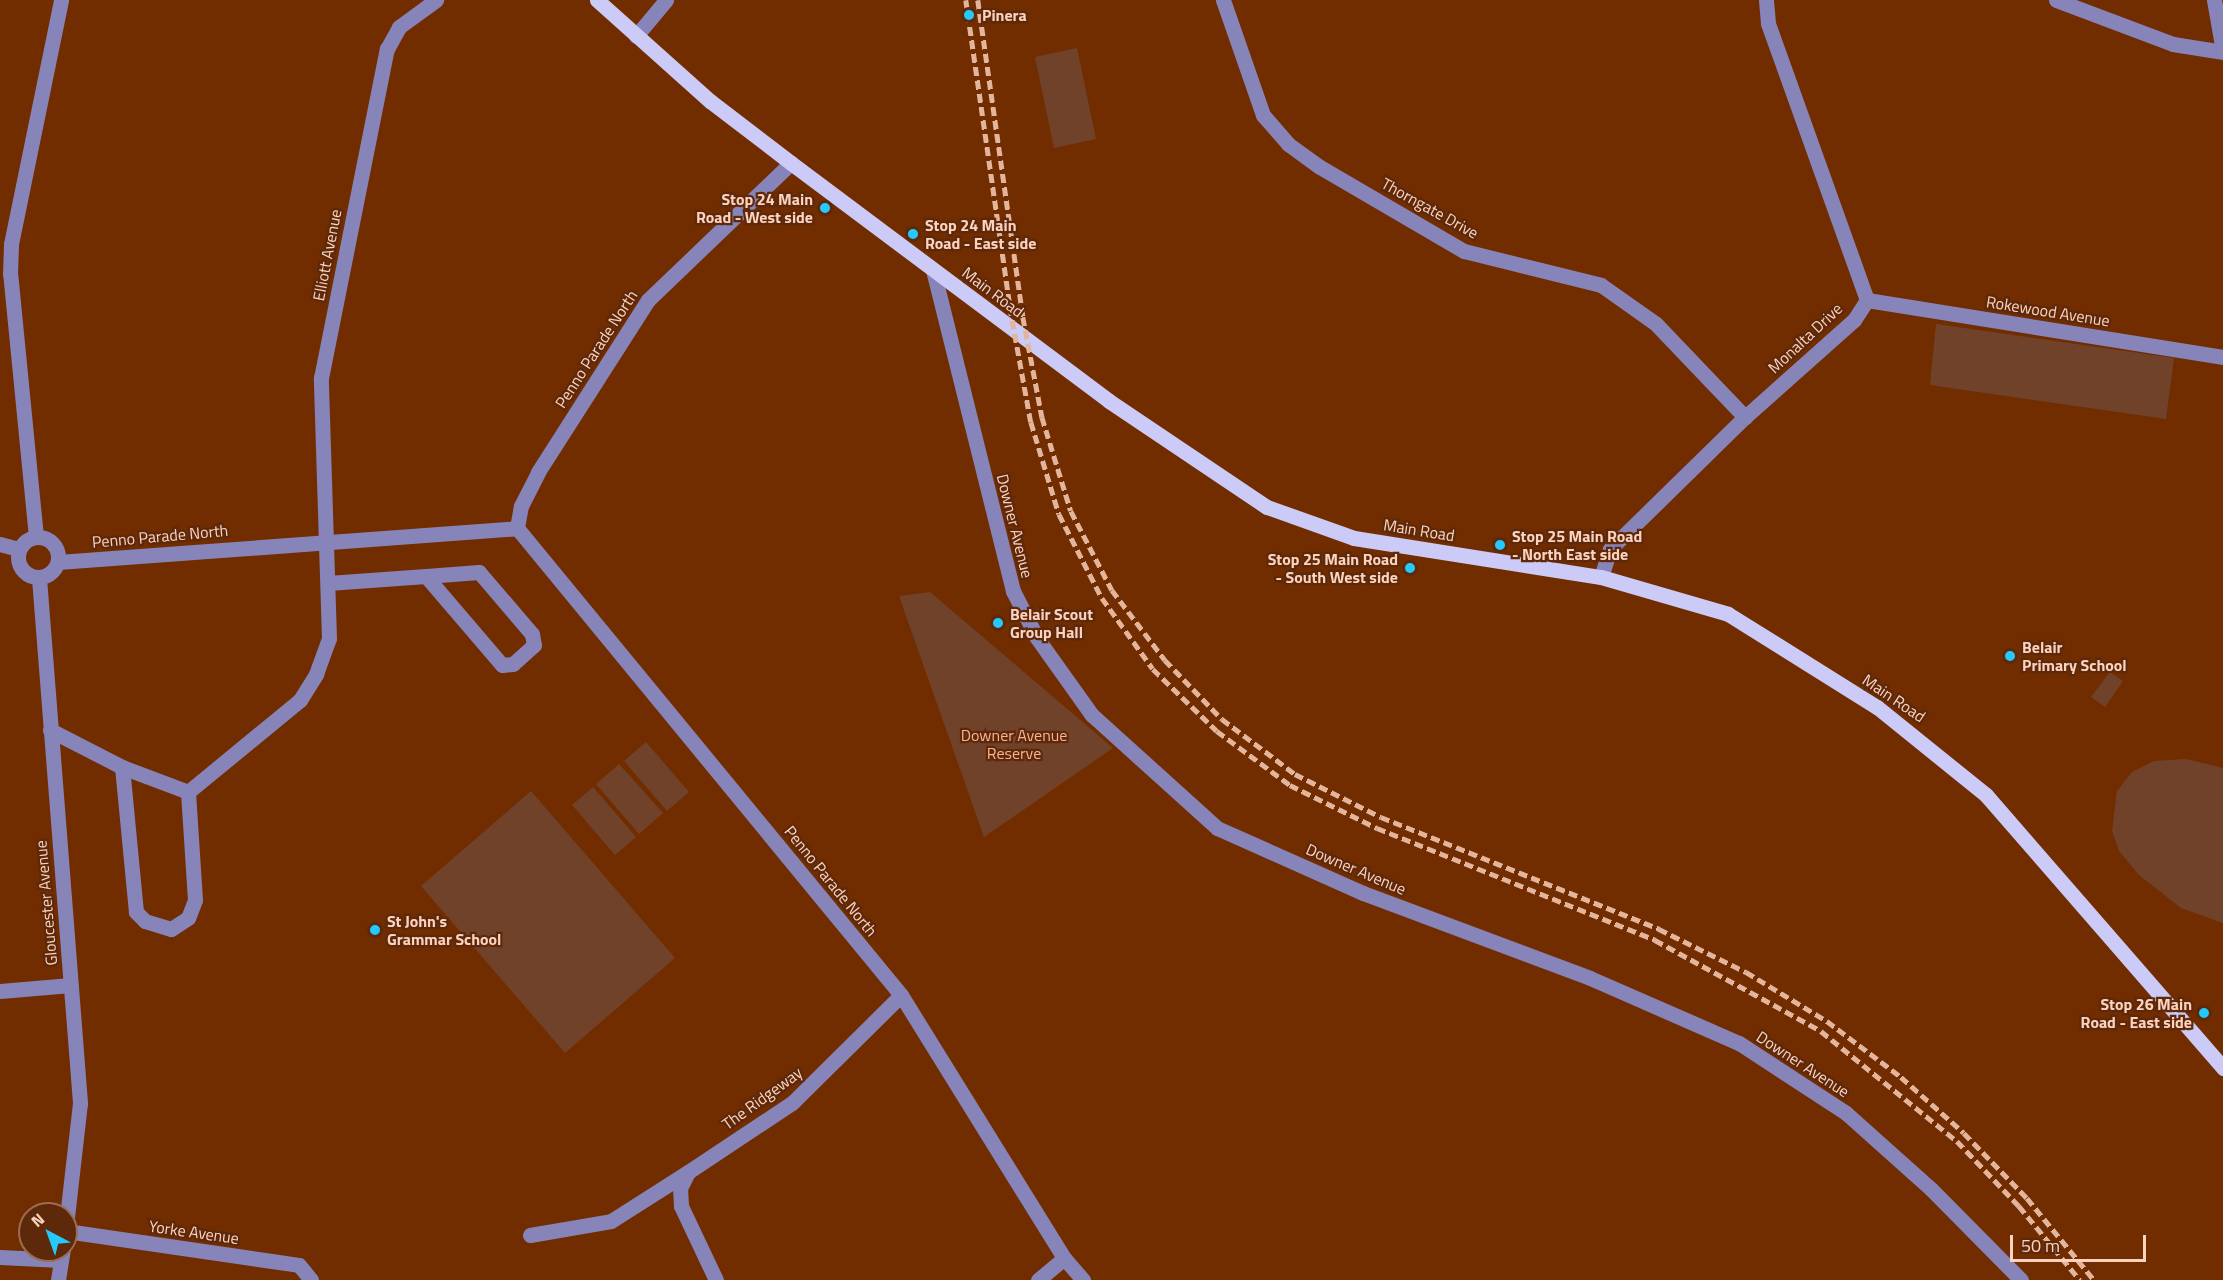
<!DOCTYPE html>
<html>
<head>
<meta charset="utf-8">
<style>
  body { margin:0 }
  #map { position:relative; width:2223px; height:1280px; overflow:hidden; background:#712d00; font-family:"Titillium Web",sans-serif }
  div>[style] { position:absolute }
  .green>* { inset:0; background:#71422a }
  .minor>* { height:15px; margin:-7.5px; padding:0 7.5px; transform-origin:7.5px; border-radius:7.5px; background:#8784ba }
  .minor>.ring { margin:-7.5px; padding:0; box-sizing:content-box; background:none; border:15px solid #8784ba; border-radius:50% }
  .major>* { height:15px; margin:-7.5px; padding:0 7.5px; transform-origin:7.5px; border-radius:7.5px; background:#cccaf7 }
  .rail>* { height:4.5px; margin-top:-2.25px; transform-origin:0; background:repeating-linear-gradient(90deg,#e3b59d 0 9px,transparent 0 13.5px) }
  .dots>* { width:16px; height:16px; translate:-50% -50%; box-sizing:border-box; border:3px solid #5d290a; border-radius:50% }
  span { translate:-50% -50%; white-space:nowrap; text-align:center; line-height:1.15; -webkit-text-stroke:4.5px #5d290a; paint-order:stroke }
  .poi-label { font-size:16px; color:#fdd3c0; font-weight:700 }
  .left { translate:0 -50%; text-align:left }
  .right { translate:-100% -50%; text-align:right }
  .street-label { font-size:16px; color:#fdd3c0 }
  .park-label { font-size:16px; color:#f7b494 }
  .north { position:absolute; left:18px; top:1202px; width:60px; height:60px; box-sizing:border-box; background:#5d290a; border:2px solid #9d6d53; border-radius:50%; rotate:319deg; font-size:16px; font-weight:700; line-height:24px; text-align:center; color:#fdd3c0 }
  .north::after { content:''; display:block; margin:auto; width:21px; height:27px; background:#25c9fe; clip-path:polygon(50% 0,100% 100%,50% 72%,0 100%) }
  .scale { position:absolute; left:2010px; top:1235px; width:136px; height:27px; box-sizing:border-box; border:3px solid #fdd3c0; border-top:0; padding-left:8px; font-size:18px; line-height:21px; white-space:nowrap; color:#fdd3c0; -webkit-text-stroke:4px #5d290a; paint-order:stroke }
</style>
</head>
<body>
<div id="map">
  <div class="green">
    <div style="clip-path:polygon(1077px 48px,1096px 139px,1054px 148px,1035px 57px)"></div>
    <div style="clip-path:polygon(1936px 324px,2174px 358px,2166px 419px,1930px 385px)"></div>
    <div style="clip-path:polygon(930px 592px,1113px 748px,984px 837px,899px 596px)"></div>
    <div style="clip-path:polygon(2110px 672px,2123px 681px,2105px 707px,2091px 697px)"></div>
    <div style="clip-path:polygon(646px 742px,689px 792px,667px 811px,624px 761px)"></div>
    <div style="clip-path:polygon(2186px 759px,2223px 768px,2223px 923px,2181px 908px,2139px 875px,2119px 851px,2112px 831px,2117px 791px,2132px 772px,2154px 761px)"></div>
    <div style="clip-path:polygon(619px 764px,663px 813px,639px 834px,596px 784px)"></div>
    <div style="clip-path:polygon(593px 787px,636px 837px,615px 855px,572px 805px)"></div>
    <div style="clip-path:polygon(531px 791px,675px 958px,565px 1053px,421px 886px)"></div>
  </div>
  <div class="minor">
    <div style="left:1223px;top:0;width:122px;rotate:70.8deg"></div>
    <div style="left:1263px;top:115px;width:38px;rotate:49deg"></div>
    <div style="left:1288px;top:144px;width:39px;rotate:36deg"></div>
    <div style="left:1320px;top:167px;width:167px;rotate:30.3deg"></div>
    <div style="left:1464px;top:251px;width:141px;rotate:13.9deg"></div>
    <div style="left:1601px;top:285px;width:67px;rotate:35.3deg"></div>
    <div style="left:1656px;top:324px;width:129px;rotate:46.3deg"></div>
    <div style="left:2056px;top:0;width:125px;rotate:20.6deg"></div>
    <div style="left:2173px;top:44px;width:51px;rotate:9.1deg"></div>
    <div style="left:2214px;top:0;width:52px;rotate:80deg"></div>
    <div style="left:636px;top:36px;width:47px;rotate:-50.2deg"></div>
    <div style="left:933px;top:270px;width:331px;rotate:76deg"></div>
    <div style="left:1013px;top:591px;width:53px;rotate:62.9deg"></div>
    <div style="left:1037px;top:638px;width:95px;rotate:54.5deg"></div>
    <div style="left:1092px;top:715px;width:169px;rotate:42.1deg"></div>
    <div style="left:1217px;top:828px;width:160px;rotate:24deg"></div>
    <div style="left:1363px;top:893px;width:242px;rotate:20.5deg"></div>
    <div style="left:1590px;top:978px;width:163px;rotate:23.6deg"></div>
    <div style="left:1739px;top:1043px;width:128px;rotate:33.2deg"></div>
    <div style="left:1846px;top:1113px;width:114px;rotate:41.8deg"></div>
    <div style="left:1931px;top:1189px;width:128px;rotate:45.3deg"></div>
    <div style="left:1867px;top:300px;width:361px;rotate:9.1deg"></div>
    <div style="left:517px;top:528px;width:605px;rotate:50.57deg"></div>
    <div style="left:901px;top:995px;width:309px;rotate:58.2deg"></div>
    <div style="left:1064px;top:1258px;width:29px;rotate:49deg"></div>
    <div class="ring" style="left:18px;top:537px;width:25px;height:25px"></div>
    <div style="left:36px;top:537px;width:264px;rotate:-95.6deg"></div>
    <div style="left:10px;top:274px;width:30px;rotate:-88deg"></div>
    <div style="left:11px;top:244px;width:249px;rotate:-78.4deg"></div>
    <div style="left:0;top:544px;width:20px;rotate:15deg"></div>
    <div style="left:58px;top:562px;width:460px;rotate:-4.2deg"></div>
    <div style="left:517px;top:528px;width:22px;rotate:-80deg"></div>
    <div style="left:521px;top:506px;width:38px;rotate:-63deg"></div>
    <div style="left:538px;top:472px;width:204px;rotate:-57.4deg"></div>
    <div style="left:648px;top:300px;width:198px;rotate:-43.8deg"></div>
    <div style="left:1601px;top:577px;width:29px;rotate:-72deg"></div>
    <div style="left:1610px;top:549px;width:189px;rotate:-44.4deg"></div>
    <div style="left:1745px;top:417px;width:146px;rotate:-41.7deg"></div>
    <div style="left:1854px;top:320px;width:24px;rotate:-57deg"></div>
    <div style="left:1867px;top:300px;width:294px;rotate:-109.7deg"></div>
    <div style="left:1768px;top:23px;width:23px;rotate:-95deg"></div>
    <div style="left:39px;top:578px;width:527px;rotate:85.53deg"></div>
    <div style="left:80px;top:1103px;width:123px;rotate:96.5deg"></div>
    <div style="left:328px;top:583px;width:98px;rotate:-4.1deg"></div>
    <div style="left:426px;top:576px;width:53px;rotate:-4.3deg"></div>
    <div style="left:479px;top:572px;width:82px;rotate:49.5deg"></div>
    <div style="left:532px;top:634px;width:11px;rotate:80deg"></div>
    <div style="left:534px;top:645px;width:28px;rotate:138deg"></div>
    <div style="left:513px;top:664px;width:11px;rotate:175deg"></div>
    <div style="left:502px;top:665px;width:117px;rotate:-130.5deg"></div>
    <div style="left:50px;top:730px;width:81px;rotate:27.2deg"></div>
    <div style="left:122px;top:767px;width:71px;rotate:20.7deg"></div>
    <div style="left:188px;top:792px;width:108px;rotate:86.3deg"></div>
    <div style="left:195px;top:900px;width:19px;rotate:111deg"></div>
    <div style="left:188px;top:918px;width:20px;rotate:147deg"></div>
    <div style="left:171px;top:929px;width:27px;rotate:-163deg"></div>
    <div style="left:145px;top:921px;width:13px;rotate:-135deg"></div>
    <div style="left:136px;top:912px;width:146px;rotate:-95.5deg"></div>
    <div style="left:188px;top:792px;width:145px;rotate:-39.4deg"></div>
    <div style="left:300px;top:700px;width:31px;rotate:-58deg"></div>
    <div style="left:316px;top:674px;width:37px;rotate:-70deg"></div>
    <div style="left:329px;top:639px;width:261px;rotate:-91.8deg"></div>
    <div style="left:321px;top:378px;width:336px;rotate:-78.7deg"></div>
    <div style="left:387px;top:49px;width:25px;rotate:-61deg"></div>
    <div style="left:399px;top:27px;width:46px;rotate:-36.1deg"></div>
    <div style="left:0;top:991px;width:71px;rotate:-4.8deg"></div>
    <div style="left:66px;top:1231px;width:235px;rotate:8.3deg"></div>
    <div style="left:299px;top:1265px;width:19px;rotate:51deg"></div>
    <div style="left:530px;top:1235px;width:82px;rotate:-9.8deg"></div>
    <div style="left:611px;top:1221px;width:91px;rotate:-32.5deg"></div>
    <div style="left:0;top:1257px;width:61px;rotate:2.8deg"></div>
    <div style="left:58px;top:1280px;width:30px;rotate:-81deg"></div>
    <div style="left:716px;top:1280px;width:82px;rotate:-115.3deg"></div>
    <div style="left:681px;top:1206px;width:18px;rotate:-93deg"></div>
    <div style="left:680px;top:1188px;width:18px;rotate:-63deg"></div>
    <div style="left:688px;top:1172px;width:125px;rotate:-33.6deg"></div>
    <div style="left:792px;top:1103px;width:153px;rotate:-44.7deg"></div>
    <div style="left:1038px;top:1280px;width:34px;rotate:-40deg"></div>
  </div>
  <div class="major">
    <div style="left:597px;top:0;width:152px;rotate:41.8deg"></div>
    <div style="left:710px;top:101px;width:102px;rotate:37.4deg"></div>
    <div style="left:791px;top:163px;width:397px;rotate:36.8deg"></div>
    <div style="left:1109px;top:401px;width:190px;rotate:33.9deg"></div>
    <div style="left:1267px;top:507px;width:92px;rotate:19.6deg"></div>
    <div style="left:1354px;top:538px;width:250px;rotate:9deg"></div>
    <div style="left:1601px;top:577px;width:132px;rotate:16.2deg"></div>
    <div style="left:1728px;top:614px;width:176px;rotate:32deg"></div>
    <div style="left:1877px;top:707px;width:140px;rotate:38.9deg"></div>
    <div style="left:1986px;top:795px;width:362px;rotate:49deg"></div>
  </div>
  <div class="rail">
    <div style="left:966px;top:0;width:310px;rotate:81.8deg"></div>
    <div style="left:1010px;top:307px;width:117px;rotate:79.7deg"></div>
    <div style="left:1031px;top:422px;width:96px;rotate:73.1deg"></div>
    <div style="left:1059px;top:514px;width:94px;rotate:62.9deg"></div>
    <div style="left:1102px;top:598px;width:87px;rotate:54.3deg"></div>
    <div style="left:1153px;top:669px;width:89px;rotate:44.1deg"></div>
    <div style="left:1217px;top:731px;width:91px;rotate:36.5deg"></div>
    <div style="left:1290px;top:785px;width:97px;rotate:26.3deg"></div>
    <div style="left:1377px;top:828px;width:300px;rotate:21.9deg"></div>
    <div style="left:1655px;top:940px;width:189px;rotate:28.7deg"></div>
    <div style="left:1821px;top:1031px;width:175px;rotate:39deg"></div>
    <div style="left:1957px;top:1141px;width:90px;rotate:46.4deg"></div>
    <div style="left:2019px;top:1206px;width:96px;rotate:50.5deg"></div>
    <div style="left:978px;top:0;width:320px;rotate:81.9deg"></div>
    <div style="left:1023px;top:317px;width:102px;rotate:79.2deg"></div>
    <div style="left:1042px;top:417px;width:98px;rotate:72.9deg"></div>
    <div style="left:1071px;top:511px;width:89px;rotate:62.6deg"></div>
    <div style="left:1112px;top:590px;width:88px;rotate:52.9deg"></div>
    <div style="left:1165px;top:660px;width:82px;rotate:46deg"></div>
    <div style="left:1222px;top:719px;width:91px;rotate:37deg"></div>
    <div style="left:1295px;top:774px;width:96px;rotate:26.6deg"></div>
    <div style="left:1381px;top:817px;width:300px;rotate:21.9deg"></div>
    <div style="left:1659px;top:929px;width:97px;rotate:26.3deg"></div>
    <div style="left:1746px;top:972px;width:95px;rotate:31.2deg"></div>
    <div style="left:1827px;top:1021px;width:93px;rotate:37.1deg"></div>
    <div style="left:1901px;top:1077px;width:84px;rotate:41.6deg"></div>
    <div style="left:1964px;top:1133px;width:91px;rotate:45.9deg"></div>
    <div style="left:2027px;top:1198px;width:106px;rotate:50.7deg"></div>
  </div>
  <div class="dots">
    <div style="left:969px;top:15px;background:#25c9fe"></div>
    <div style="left:825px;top:208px;background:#25c9fe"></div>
    <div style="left:913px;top:234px;background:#25c9fe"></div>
    <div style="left:1500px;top:545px;background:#25c9fe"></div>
    <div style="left:1410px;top:568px;background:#25c9fe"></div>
    <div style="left:998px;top:623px;background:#25c9fe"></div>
    <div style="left:2010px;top:656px;background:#25c9fe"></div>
    <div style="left:375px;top:930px;background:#25c9fe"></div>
    <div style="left:2204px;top:1013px;background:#25c9fe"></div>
  </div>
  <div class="poi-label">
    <span class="left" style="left:982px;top:15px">Pinera</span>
    <span class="right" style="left:813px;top:208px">Stop 24 Main<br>Road - West side</span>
    <span class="left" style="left:925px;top:234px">Stop 24 Main<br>Road - East side</span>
    <span class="left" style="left:1512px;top:545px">Stop 25 Main Road<br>- North East side</span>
    <span class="right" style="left:1398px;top:568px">Stop 25 Main Road<br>- South West side</span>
    <span class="left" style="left:1010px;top:623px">Belair Scout<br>Group Hall</span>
    <span class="left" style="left:2022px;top:656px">Belair<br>Primary School</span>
    <span class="left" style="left:387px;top:930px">St John's<br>Grammar School</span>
    <span class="right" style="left:2192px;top:1013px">Stop 26 Main<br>Road - East side</span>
  </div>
  <div class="street-label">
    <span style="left:1430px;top:208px;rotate:29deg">Thorngate Drive</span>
    <span style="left:327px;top:255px;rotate:-79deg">Elliott Avenue</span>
    <span style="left:993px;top:292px;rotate:37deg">Main Road</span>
    <span style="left:2048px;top:311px;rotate:9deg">Rokewood Avenue</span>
    <span style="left:1805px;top:338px;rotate:-43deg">Monalta Drive</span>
    <span style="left:596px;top:349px;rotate:-57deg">Penno Parade North</span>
    <span style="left:1015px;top:526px;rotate:76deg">Downer Avenue</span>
    <span style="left:1419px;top:530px;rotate:9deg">Main Road</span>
    <span style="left:160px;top:536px;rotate:-5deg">Penno Parade North</span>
    <span style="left:1894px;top:698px;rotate:34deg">Main Road</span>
    <span style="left:1356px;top:869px;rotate:23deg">Downer Avenue</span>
    <span style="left:831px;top:881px;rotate:51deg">Penno Parade North</span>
    <span style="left:46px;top:903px;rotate:-95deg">Gloucester Avenue</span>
    <span style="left:1803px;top:1064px;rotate:33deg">Downer Avenue</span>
    <span style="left:762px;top:1098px;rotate:-36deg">The Ridgeway</span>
    <span style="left:194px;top:1232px;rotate:8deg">Yorke Avenue</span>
  </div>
  <div class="park-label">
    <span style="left:1014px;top:744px">Downer Avenue<br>Reserve</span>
  </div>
  <div class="north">N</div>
  <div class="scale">50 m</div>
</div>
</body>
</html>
